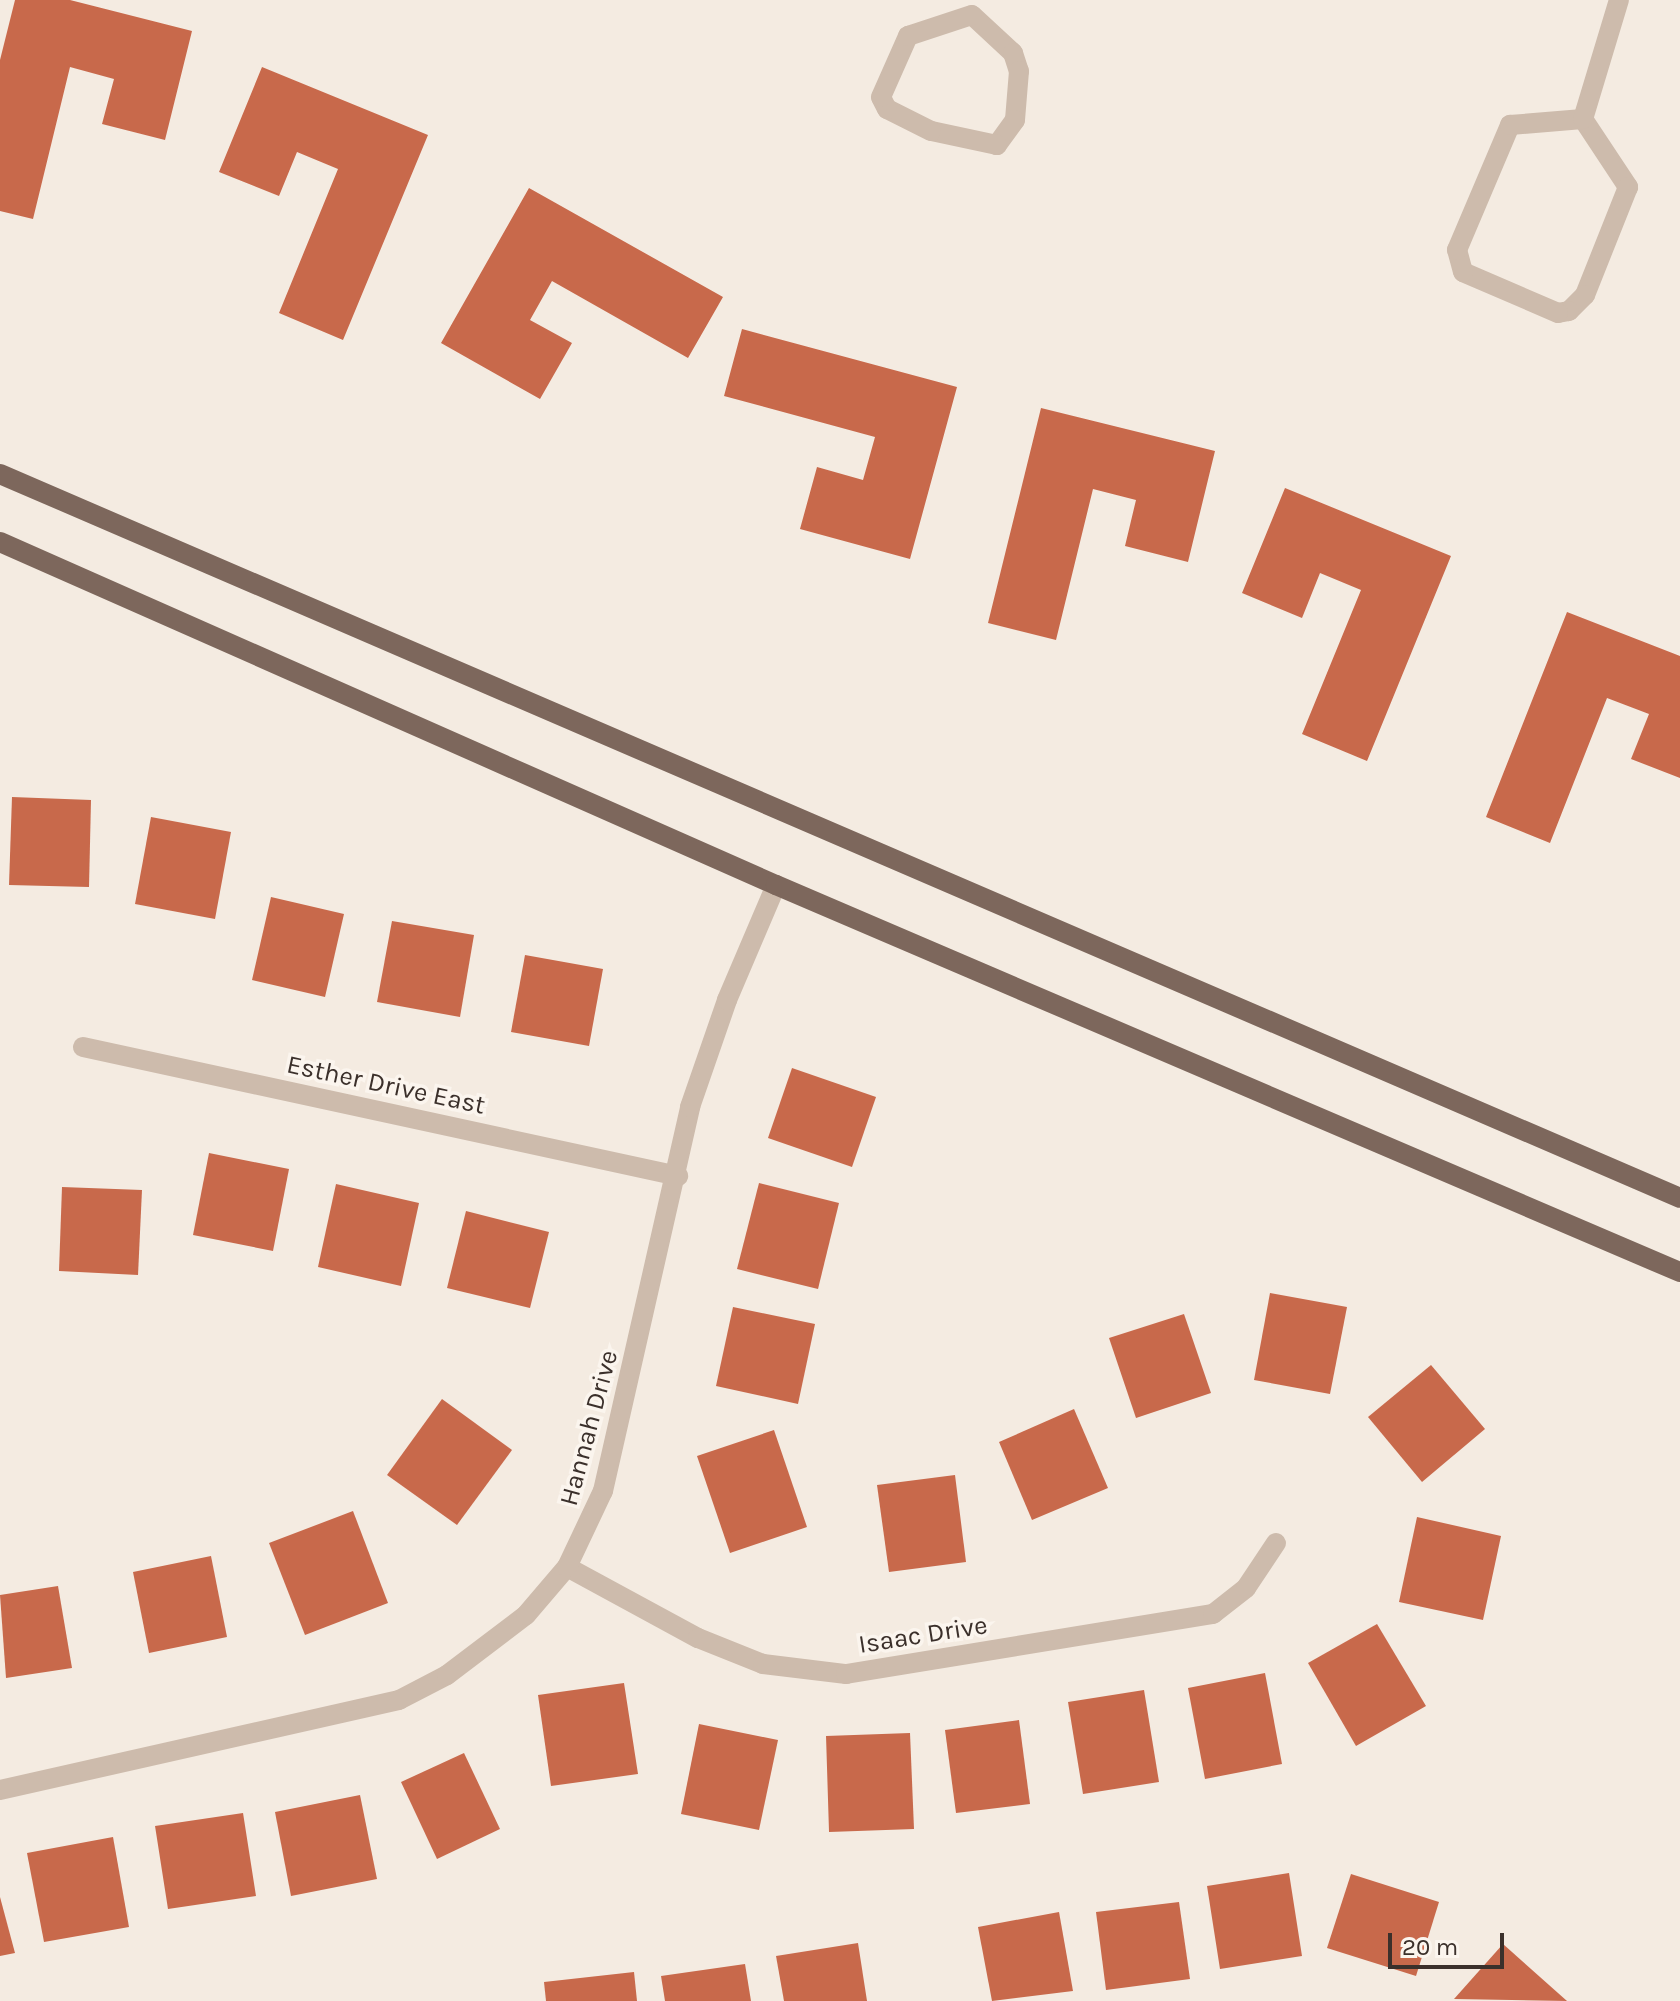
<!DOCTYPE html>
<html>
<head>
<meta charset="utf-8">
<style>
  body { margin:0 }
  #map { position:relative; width:1680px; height:2001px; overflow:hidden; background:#f4ebe1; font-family:Karla,sans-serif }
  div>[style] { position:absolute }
  .building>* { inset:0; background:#c8694b }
  .street>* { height:20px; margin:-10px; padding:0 10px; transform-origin:10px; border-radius:10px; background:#cdbbac }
  .primary>* { height:20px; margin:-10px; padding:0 10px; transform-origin:10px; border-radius:10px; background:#7d675c }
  span { translate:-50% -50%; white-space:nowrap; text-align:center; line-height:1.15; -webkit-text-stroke:7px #fbf5ee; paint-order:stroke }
  .street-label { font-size:26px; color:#3b302b }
  .scale { position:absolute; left:1388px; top:1933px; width:116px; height:36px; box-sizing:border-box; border:4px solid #3b302b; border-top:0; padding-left:10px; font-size:24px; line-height:28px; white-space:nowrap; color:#3b302b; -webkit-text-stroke:6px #fbf5ee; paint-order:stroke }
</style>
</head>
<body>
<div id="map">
  <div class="building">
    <div style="clip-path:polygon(15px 0,70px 0,192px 31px,165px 140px,102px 124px,114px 79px,70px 67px,33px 219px,0 211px,0 60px)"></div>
    <div style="clip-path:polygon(262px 67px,428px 135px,343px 340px,279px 313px,338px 169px,297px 152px,279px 196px,219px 172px)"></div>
    <div style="clip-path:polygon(529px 188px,723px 297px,688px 358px,552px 281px,530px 320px,572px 343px,540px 399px,441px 343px)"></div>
    <div style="clip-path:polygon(742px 329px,957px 387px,910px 559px,800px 529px,817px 467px,863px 480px,875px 437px,724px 396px)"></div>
    <div style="clip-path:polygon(1041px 408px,1215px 451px,1188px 562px,1125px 546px,1136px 500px,1093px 489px,1056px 640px,988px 623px)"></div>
    <div style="clip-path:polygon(1285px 488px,1451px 556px,1367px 761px,1302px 734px,1361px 590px,1320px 573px,1302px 618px,1242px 593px)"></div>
    <div style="clip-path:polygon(1567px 612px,1680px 656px,1680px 778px,1631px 759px,1649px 714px,1607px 698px,1550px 843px,1486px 817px)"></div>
    <div style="clip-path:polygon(12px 797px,91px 800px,89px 887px,9px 885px)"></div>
    <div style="clip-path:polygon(151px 817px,231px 832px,215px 919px,135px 904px)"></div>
    <div style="clip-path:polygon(271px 897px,344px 914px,325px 997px,252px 980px)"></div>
    <div style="clip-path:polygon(392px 921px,474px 935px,460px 1017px,377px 1002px)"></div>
    <div style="clip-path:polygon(525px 955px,603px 969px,589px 1046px,511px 1032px)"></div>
    <div style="clip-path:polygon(792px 1068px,876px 1097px,852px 1167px,768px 1138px)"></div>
    <div style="clip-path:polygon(209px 1153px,289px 1169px,273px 1251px,193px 1235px)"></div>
    <div style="clip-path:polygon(759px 1183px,839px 1203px,818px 1289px,737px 1269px)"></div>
    <div style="clip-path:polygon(336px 1184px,419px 1203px,401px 1286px,318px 1267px)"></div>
    <div style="clip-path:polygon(62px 1187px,142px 1190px,138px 1275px,59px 1271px)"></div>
    <div style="clip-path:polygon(466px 1211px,549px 1232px,530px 1308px,447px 1288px)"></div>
    <div style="clip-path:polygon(1270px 1293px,1347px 1307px,1330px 1394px,1254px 1380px)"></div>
    <div style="clip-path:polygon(733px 1307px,815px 1324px,798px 1404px,716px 1386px)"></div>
    <div style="clip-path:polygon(1184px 1314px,1211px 1393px,1136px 1418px,1109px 1338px)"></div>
    <div style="clip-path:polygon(1431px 1365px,1485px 1429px,1422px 1482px,1368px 1417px)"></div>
    <div style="clip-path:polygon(442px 1399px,512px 1450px,457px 1525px,387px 1475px)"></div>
    <div style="clip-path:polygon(1074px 1409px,1108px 1488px,1032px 1520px,999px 1442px)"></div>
    <div style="clip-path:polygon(774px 1430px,807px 1527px,730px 1553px,697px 1456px)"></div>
    <div style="clip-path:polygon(955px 1475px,966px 1562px,889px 1572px,877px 1485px)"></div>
    <div style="clip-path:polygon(353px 1511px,388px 1603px,305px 1635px,269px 1543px)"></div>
    <div style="clip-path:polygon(1417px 1517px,1501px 1536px,1483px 1620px,1399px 1602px)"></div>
    <div style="clip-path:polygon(211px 1556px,227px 1637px,149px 1653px,133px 1572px)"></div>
    <div style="clip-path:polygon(58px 1586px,72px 1668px,6px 1678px,0 1595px)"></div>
    <div style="clip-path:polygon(1377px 1624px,1426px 1706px,1356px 1746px,1308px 1663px)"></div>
    <div style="clip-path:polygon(1265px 1673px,1282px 1764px,1205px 1779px,1188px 1688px)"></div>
    <div style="clip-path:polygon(624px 1683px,638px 1774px,551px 1786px,538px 1695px)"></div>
    <div style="clip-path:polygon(1144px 1690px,1159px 1782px,1083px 1794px,1068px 1702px)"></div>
    <div style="clip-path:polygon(1019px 1720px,1030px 1804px,956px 1813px,945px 1730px)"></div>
    <div style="clip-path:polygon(699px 1724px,778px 1740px,759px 1830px,681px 1814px)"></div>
    <div style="clip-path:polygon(910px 1733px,914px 1829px,829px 1832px,826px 1736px)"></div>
    <div style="clip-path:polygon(464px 1753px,500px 1829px,437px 1859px,401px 1782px)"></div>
    <div style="clip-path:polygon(360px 1795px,377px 1879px,291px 1896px,275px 1812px)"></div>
    <div style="clip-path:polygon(243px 1813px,256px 1896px,168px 1909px,155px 1826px)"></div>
    <div style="clip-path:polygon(113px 1837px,129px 1927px,44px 1942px,27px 1853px)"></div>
    <div style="clip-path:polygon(1289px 1873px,1302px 1956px,1220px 1969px,1207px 1886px)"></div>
    <div style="clip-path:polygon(1351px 1874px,1439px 1902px,1416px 1976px,1327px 1948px)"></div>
    <div style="clip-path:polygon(0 1897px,15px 1953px,0 1956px)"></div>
    <div style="clip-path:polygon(1179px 1902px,1190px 1979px,1106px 1990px,1096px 1912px)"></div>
    <div style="clip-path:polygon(1059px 1912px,1073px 1991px,992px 2001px,978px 1927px)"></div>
    <div style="clip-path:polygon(858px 1943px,867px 2001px,784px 2001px,776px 1956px)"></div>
    <div style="clip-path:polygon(1503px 1944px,1567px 2001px,1454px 1999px)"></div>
    <div style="clip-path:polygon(745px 1964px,751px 2001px,665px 2001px,661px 1976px)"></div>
    <div style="clip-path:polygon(634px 1972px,637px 2001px,546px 2001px,544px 1982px)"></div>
  </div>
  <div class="street">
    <div style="left:972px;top:15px;width:56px;rotate:42.8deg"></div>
    <div style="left:1013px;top:53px;width:19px;rotate:72deg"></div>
    <div style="left:1019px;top:71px;width:49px;rotate:94.7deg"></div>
    <div style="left:1015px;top:120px;width:31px;rotate:126deg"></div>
    <div style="left:997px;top:145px;width:67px;rotate:-168deg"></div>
    <div style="left:931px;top:131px;width:49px;rotate:-153.4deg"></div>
    <div style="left:887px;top:109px;width:13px;rotate:-117deg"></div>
    <div style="left:881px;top:97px;width:67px;rotate:-66.1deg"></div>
    <div style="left:908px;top:36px;width:67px;rotate:-18.2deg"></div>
    <div style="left:1583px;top:119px;width:82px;rotate:56.5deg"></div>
    <div style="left:1628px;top:187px;width:116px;rotate:111.7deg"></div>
    <div style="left:1585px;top:295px;width:23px;rotate:135deg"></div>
    <div style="left:1569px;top:311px;width:11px;rotate:170deg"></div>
    <div style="left:1558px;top:313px;width:103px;rotate:-156.7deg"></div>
    <div style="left:1463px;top:272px;width:23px;rotate:-105deg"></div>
    <div style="left:1457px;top:250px;width:136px;rotate:-67deg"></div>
    <div style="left:1510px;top:125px;width:73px;rotate:-4.7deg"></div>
    <div style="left:1583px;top:119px;width:124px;rotate:-73.2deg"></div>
    <div style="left:83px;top:1047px;width:609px;rotate:12.23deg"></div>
    <div style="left:567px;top:1567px;width:149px;rotate:28.5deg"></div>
    <div style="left:698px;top:1638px;width:70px;rotate:21.8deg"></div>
    <div style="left:763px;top:1664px;width:84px;rotate:6.9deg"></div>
    <div style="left:846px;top:1674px;width:372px;rotate:-9.3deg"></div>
    <div style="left:1213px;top:1614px;width:42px;rotate:-38.2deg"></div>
    <div style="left:1246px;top:1588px;width:54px;rotate:-56.3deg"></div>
    <div style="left:0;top:1790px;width:409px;rotate:-12.7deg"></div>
    <div style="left:399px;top:1700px;width:54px;rotate:-27.5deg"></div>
    <div style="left:447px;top:1675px;width:99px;rotate:-37.2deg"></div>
    <div style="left:526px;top:1615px;width:63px;rotate:-49.5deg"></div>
    <div style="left:567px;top:1567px;width:84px;rotate:-64.7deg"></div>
    <div style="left:603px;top:1491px;width:394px;rotate:-77.2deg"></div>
    <div style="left:690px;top:1107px;width:113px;rotate:-70.9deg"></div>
    <div style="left:727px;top:1000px;width:125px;rotate:-66.9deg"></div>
  </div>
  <div class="primary">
    <div style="left:0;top:474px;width:1829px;rotate:23.31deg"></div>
    <div style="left:0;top:542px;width:848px;rotate:23.85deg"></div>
    <div style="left:776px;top:885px;width:983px;rotate:23.18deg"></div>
  </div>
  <div class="street-label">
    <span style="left:386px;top:1085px;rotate:12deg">Esther Drive East</span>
    <span style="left:589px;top:1428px;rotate:-75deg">Hannah Drive</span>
    <span style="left:923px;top:1635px;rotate:-9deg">Isaac Drive</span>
  </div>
  <div class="scale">20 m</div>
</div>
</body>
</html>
